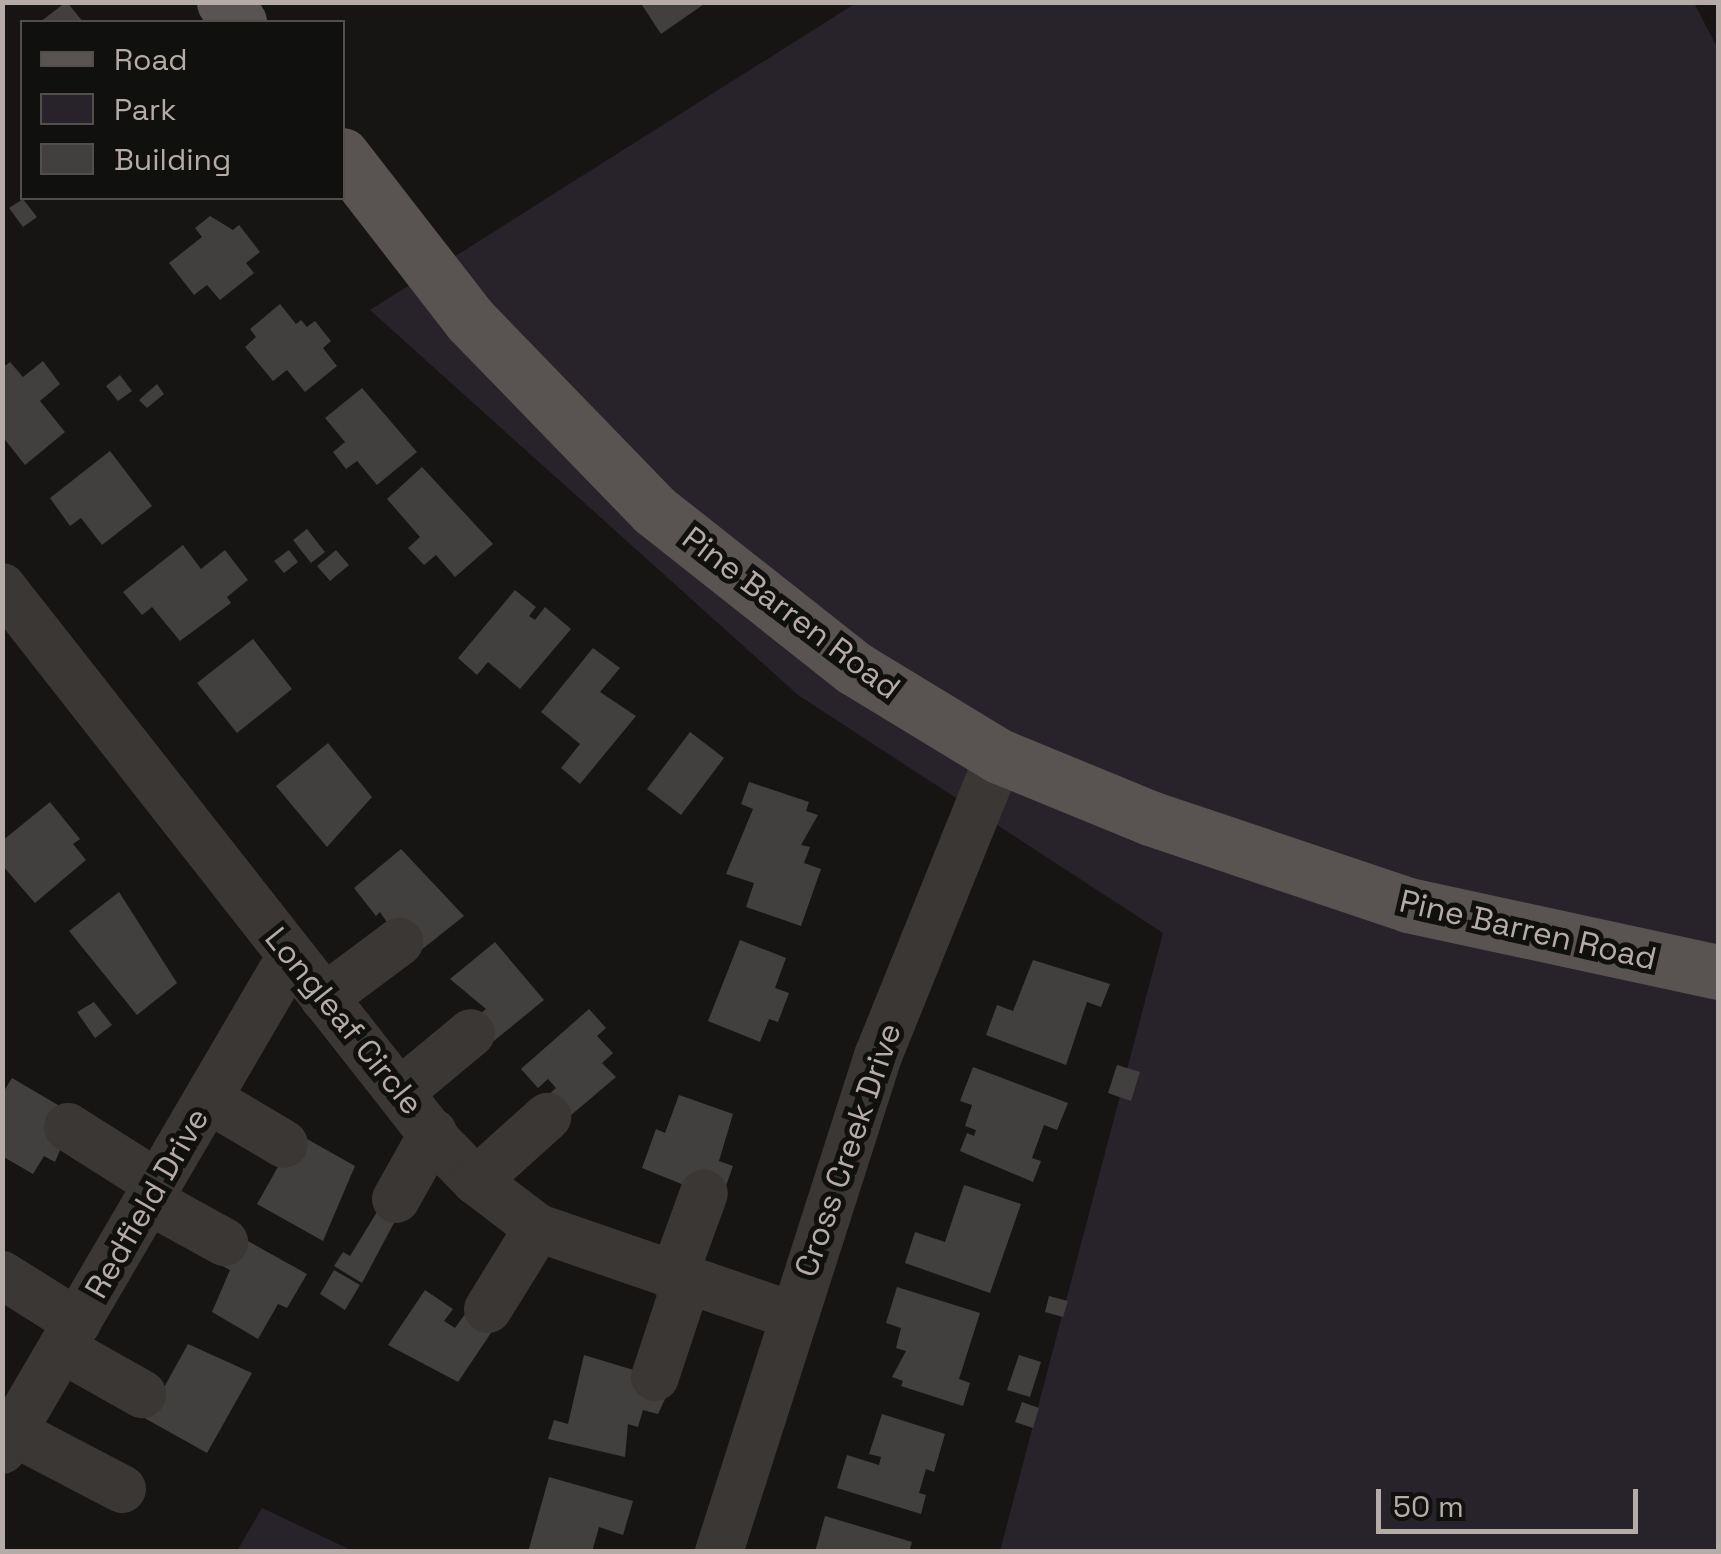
<!DOCTYPE html>
<html>
<head>
<meta charset="utf-8">
<style>
  body { margin:0 }
  #map { position:relative; width:1721px; height:1554px; overflow:hidden; background:#161514; font-family:"Space Grotesk",sans-serif }
  div>[style] { position:absolute }
  .green>* { inset:0; background:#28222a }
  .building>* { inset:0; background:#42403e }
  .minor>* { height:48px; margin:-24px; padding:0 24px; transform-origin:24px; border-radius:24px; background:#3a3735 }
  .major>* { height:55px; margin:-27.5px; padding:0 27.5px; transform-origin:27.5px; border-radius:27.5px; background:#595451 }
  span { translate:-50% -50%; white-space:nowrap; text-align:center; line-height:1.15; -webkit-text-stroke:10px #10100f; paint-order:stroke }
  .street-label { font-size:32px; color:#b5aba7 }
  .frame { position:absolute; inset:0; border:5px solid #b5aba7; pointer-events:none }
  .legend { position:absolute; left:20px; top:20px; width:325px; height:180px; box-sizing:border-box; background:#10100f; border:2px solid #524e4c; margin:0; padding:12px 18px; list-style:none; font-size:30px; color:#b5aba7 }
  .legend li { display:flex; align-items:center; gap:20px; height:50px }
  .legend b { width:50px; border:2px solid #524e4c }
  .scale { position:absolute; left:1376px; top:1489px; width:262px; height:45px; box-sizing:border-box; border:5px solid #b5aba7; border-top:0; padding-left:12px; font-size:30px; line-height:35px; white-space:nowrap; color:#b5aba7; -webkit-text-stroke:8px #10100f; paint-order:stroke }
</style>
</head>
<body>
<div id="map">
  <div class="green">
    <div style="clip-path:polygon(856px 3px,1694px 3px,1718px 49px,1718px 1551px,1000px 1551px,1163px 933px,798px 695px,370px 310px)"></div>
    <div style="clip-path:polygon(262px 1508px,353px 1551px,237px 1551px)"></div>
  </div>
  <div class="building">
    <div style="clip-path:polygon(67px 2px,83px 22px,40px 22px,66px 2px)"></div>
    <div style="clip-path:polygon(640px 2px,707px 2px,661px 34px)"></div>
    <div style="clip-path:polygon(23px 199px,37px 217px,23px 227px,9px 208px)"></div>
    <div style="clip-path:polygon(210px 216px,233px 230px,239px 225px,260px 252px,246px 263px,254px 273px,220px 300px,207px 285px,194px 295px,169px 263px,202px 237px,195px 228px)"></div>
    <div style="clip-path:polygon(280px 304px,296px 324px,301px 320px,307px 327px,315px 321px,331px 341px,323px 348px,337px 366px,305px 392px,287px 370px,273px 381px,245px 347px,256px 337px,250px 329px)"></div>
    <div style="clip-path:polygon(43px 361px,60px 384px,40px 401px,65px 432px,25px 465px,2px 436px,2px 368px,10px 362px,23px 377px)"></div>
    <div style="clip-path:polygon(120px 375px,132px 391px,118px 401px,106px 386px)"></div>
    <div style="clip-path:polygon(157px 384px,164px 394px,147px 408px,139px 400px)"></div>
    <div style="clip-path:polygon(362px 388px,417px 452px,377px 485px,357px 461px,346px 469px,333px 452px,345px 442px,325px 418px)"></div>
    <div style="clip-path:polygon(110px 451px,152px 506px,102px 545px,81px 518px,70px 526px,50px 498px)"></div>
    <div style="clip-path:polygon(422px 467px,493px 544px,455px 577px,436px 555px,424px 565px,408px 548px,420px 537px,387px 499px)"></div>
    <div style="clip-path:polygon(307px 529px,325px 552px,311px 563px,293px 540px)"></div>
    <div style="clip-path:polygon(183px 545px,201px 569px,225px 550px,248px 580px,227px 597px,231px 603px,180px 641px,152px 607px,142px 615px,123px 592px)"></div>
    <div style="clip-path:polygon(289px 550px,298px 562px,284px 573px,274px 561px)"></div>
    <div style="clip-path:polygon(336px 550px,349px 565px,330px 581px,317px 566px)"></div>
    <div style="clip-path:polygon(515px 590px,536px 607px,529px 616px,535px 620px,545px 607px,571px 629px,520px 689px,488px 662px,477px 675px,458px 658px)"></div>
    <div style="clip-path:polygon(253px 639px,292px 689px,237px 733px,197px 683px)"></div>
    <div style="clip-path:polygon(593px 648px,620px 668px,600px 692px,636px 716px,580px 784px,561px 768px,580px 744px,541px 712px)"></div>
    <div style="clip-path:polygon(690px 732px,724px 758px,681px 815px,647px 789px)"></div>
    <div style="clip-path:polygon(328px 743px,372px 797px,327px 847px,276px 786px)"></div>
    <div style="clip-path:polygon(749px 782px,809px 802px,806px 811px,818px 815px,801px 845px,810px 847px,804px 863px,821px 869px,801px 926px,746px 907px,754px 883px,726px 874px,753px 809px,741px 804px)"></div>
    <div style="clip-path:polygon(50px 802px,80px 839px,73px 844px,86px 860px,35px 903px,2px 865px,2px 841px)"></div>
    <div style="clip-path:polygon(401px 849px,464px 916px,411px 958px,380px 912px,376px 916px,354px 888px)"></div>
    <div style="clip-path:polygon(119px 892px,177px 983px,137px 1015px,69px 931px)"></div>
    <div style="clip-path:polygon(740px 940px,786px 958px,775px 988px,789px 993px,778px 1022px,769px 1019px,760px 1042px,708px 1021px)"></div>
    <div style="clip-path:polygon(495px 942px,544px 1000px,484px 1049px,465px 1026px,486px 1009px,450px 979px)"></div>
    <div style="clip-path:polygon(1033px 960px,1110px 984px,1101px 1007px,1087px 1002px,1066px 1065px,986px 1035px,997px 1005px,1013px 1011px)"></div>
    <div style="clip-path:polygon(94px 1002px,112px 1025px,95px 1038px,77px 1012px)"></div>
    <div style="clip-path:polygon(589px 1009px,606px 1028px,597px 1036px,613px 1053px,602px 1063px,616px 1077px,557px 1127px,537px 1105px,556px 1088px,548px 1079px,538px 1088px,521px 1069px)"></div>
    <div style="clip-path:polygon(1117px 1065px,1140px 1072px,1131px 1101px,1108px 1093px)"></div>
    <div style="clip-path:polygon(973px 1067px,1068px 1103px,1057px 1130px,1044px 1125px,1032px 1158px,1041px 1161px,1033px 1182px,960px 1151px,967px 1133px,974px 1136px,976px 1130px,965px 1126px,972px 1105px,960px 1101px)"></div>
    <div style="clip-path:polygon(12px 1078px,75px 1115px,55px 1162px,44px 1156px,33px 1174px,2px 1156px,2px 1094px)"></div>
    <div style="clip-path:polygon(679px 1095px,733px 1114px,719px 1161px,733px 1166px,721px 1200px,642px 1168px,656px 1129px,665px 1133px)"></div>
    <div style="clip-path:polygon(291px 1130px,355px 1166px,323px 1241px,257px 1204px,279px 1165px,287px 1167px)"></div>
    <div style="clip-path:polygon(964px 1185px,1021px 1204px,990px 1293px,905px 1263px,915px 1232px,945px 1242px)"></div>
    <div style="clip-path:polygon(388px 1194px,404px 1204px,362px 1283px,334px 1266px,343px 1252px,350px 1256px)"></div>
    <div style="clip-path:polygon(230px 1231px,307px 1274px,287px 1308px,278px 1304px,258px 1339px,212px 1312px,230px 1270px,213px 1261px)"></div>
    <div style="clip-path:polygon(334px 1270px,360px 1285px,345px 1310px,320px 1294px)"></div>
    <div style="clip-path:polygon(897px 1287px,980px 1313px,959px 1379px,970px 1383px,963px 1406px,901px 1386px,903px 1381px,892px 1377px,906px 1351px,896px 1348px,901px 1328px,886px 1323px)"></div>
    <div style="clip-path:polygon(425px 1290px,453px 1309px,444px 1321px,455px 1328px,475px 1300px,501px 1318px,458px 1382px,388px 1345px)"></div>
    <div style="clip-path:polygon(1049px 1296px,1068px 1301px,1063px 1317px,1045px 1312px)"></div>
    <div style="clip-path:polygon(188px 1344px,252px 1373px,207px 1453px,132px 1411px,162px 1391px)"></div>
    <div style="clip-path:polygon(584px 1355px,673px 1382px,658px 1414px,643px 1410px,638px 1427px,628px 1424px,625px 1457px,548px 1439px,554px 1420px,568px 1424px)"></div>
    <div style="clip-path:polygon(1019px 1355px,1041px 1362px,1030px 1397px,1007px 1390px)"></div>
    <div style="clip-path:polygon(1022px 1402px,1039px 1408px,1033px 1428px,1015px 1422px)"></div>
    <div style="clip-path:polygon(882px 1414px,945px 1434px,934px 1472px,926px 1469px,919px 1493px,926px 1495px,921px 1514px,837px 1488px,847px 1455px,879px 1465px,881px 1457px,869px 1454px)"></div>
    <div style="clip-path:polygon(549px 1477px,633px 1501px,623px 1535px,599px 1527px,592px 1552px,528px 1552px)"></div>
    <div style="clip-path:polygon(825px 1516px,912px 1542px,909px 1552px,815px 1552px)"></div>
  </div>
  <div class="minor">
    <div style="left:2px;top:587px;width:706px;rotate:51.85deg"></div>
    <div style="left:438px;top:1142px;width:54px;rotate:45.7deg"></div>
    <div style="left:476px;top:1181px;width:78px;rotate:37.2deg"></div>
    <div style="left:538px;top:1228px;width:267px;rotate:19deg"></div>
    <div style="left:324px;top:998px;width:94px;rotate:-36.7deg"></div>
    <div style="left:400px;top:1092px;width:92px;rotate:-39.7deg"></div>
    <div style="left:208px;top:1099px;width:88px;rotate:30.6deg"></div>
    <div style="left:68px;top:1127px;width:107px;rotate:32.3deg"></div>
    <div style="left:476px;top:1181px;width:96px;rotate:-42deg"></div>
    <div style="left:396px;top:1199px;width:76px;rotate:-60.7deg"></div>
    <div style="left:148px;top:1200px;width:87px;rotate:28.9deg"></div>
    <div style="left:2px;top:1275px;width:89px;rotate:32.1deg"></div>
    <div style="left:673px;top:1278px;width:90px;rotate:-70deg"></div>
    <div style="left:488px;top:1309px;width:95px;rotate:-58.3deg"></div>
    <div style="left:62px;top:1349px;width:92px;rotate:29.4deg"></div>
    <div style="left:655px;top:1377px;width:99px;rotate:-71.7deg"></div>
    <div style="left:13px;top:1432px;width:123px;rotate:27.6deg"></div>
    <div style="left:2px;top:1450px;width:572px;rotate:-59.67deg"></div>
    <div style="left:719px;top:1552px;width:521px;rotate:-72.23deg"></div>
    <div style="left:878px;top:1056px;width:323px;rotate:-68deg"></div>
  </div>
  <div class="major">
    <div style="left:224px;top:2px;width:25px;rotate:53deg"></div>
    <div style="left:342px;top:155px;width:209px;rotate:52.2deg"></div>
    <div style="left:470px;top:320px;width:264px;rotate:45.9deg"></div>
    <div style="left:654px;top:510px;width:255px;rotate:38.3deg"></div>
    <div style="left:854px;top:668px;width:170px;rotate:31.3deg"></div>
    <div style="left:999px;top:756px;width:163px;rotate:22.3deg"></div>
    <div style="left:1150px;top:818px;width:272px;rotate:18.6deg"></div>
    <div style="left:1408px;top:905px;width:317px;rotate:12.2deg"></div>
  </div>
  <div class="street-label">
    <span style="left:791px;top:613px;rotate:37deg">Pine Barren Road</span>
    <span style="left:1528px;top:930px;rotate:13deg">Pine Barren Road</span>
    <span style="left:344px;top:1021px;rotate:51deg">Longleaf Circle</span>
    <span style="left:848px;top:1150px;rotate:-71deg">Cross Creek Drive</span>
    <span style="left:147px;top:1203px;rotate:-60deg">Redfield Drive</span>
  </div>
  <div class="frame"></div>
  <ul class="legend">
  <li><b style="height:12px;background:#595451"></b>Road</li>
  <li><b style="height:28px;background:#28222a"></b>Park</li>
  <li><b style="height:28px;background:#42403e"></b>Building</li>
  </ul>
  <div class="scale">50 m</div>
</div>
</body>
</html>
